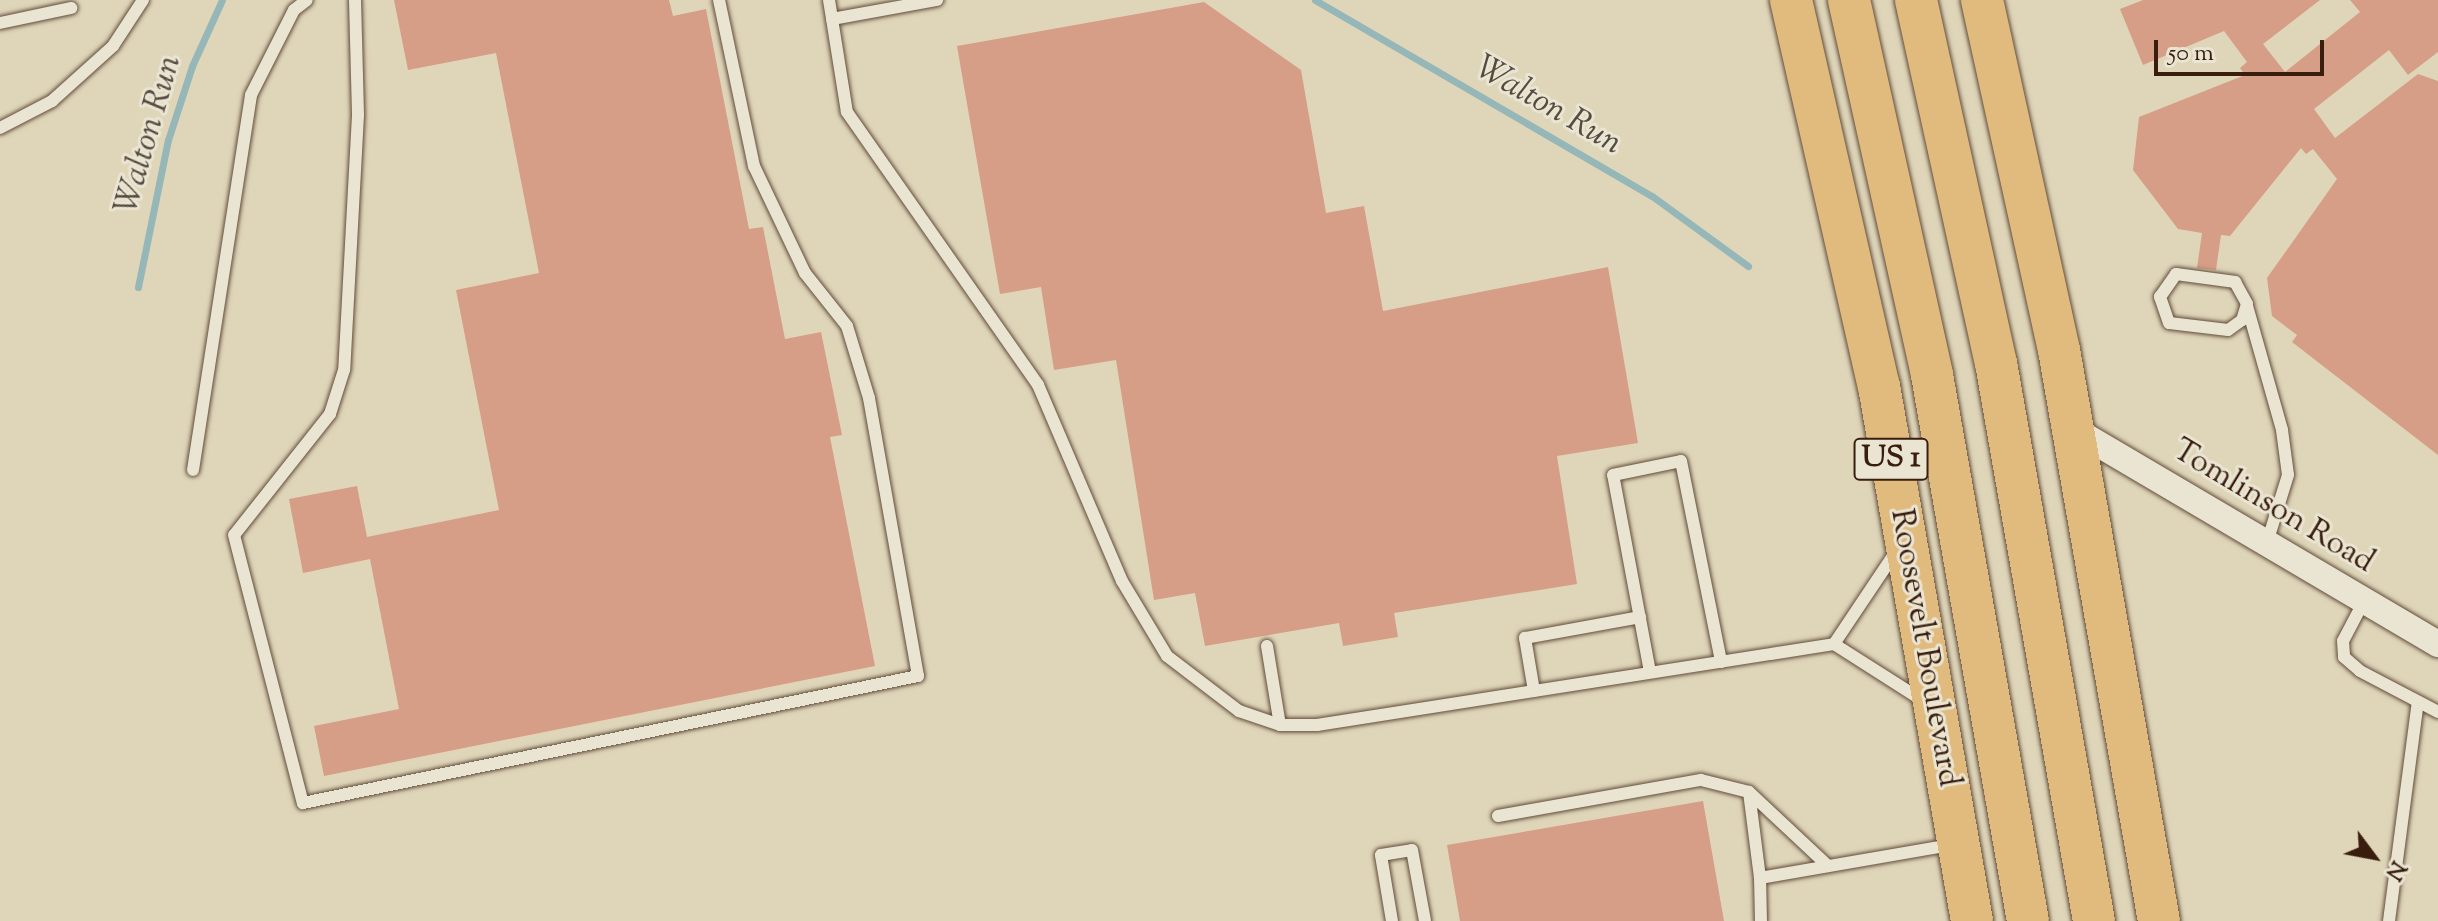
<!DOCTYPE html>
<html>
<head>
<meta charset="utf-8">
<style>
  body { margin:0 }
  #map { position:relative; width:2438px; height:921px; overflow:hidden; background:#dfd6ba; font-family:"Sorts Mill Goudy",serif }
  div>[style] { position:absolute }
  .stream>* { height:7px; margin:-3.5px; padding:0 3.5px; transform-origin:3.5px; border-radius:3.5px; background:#96b7b8 }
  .building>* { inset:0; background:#d69d87 }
  .roads { filter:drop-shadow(0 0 2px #624c39) drop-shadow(0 0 2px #624c39) }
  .service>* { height:12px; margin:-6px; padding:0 6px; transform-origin:6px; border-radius:6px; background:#eae4d2 }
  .minor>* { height:26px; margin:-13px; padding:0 13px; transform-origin:13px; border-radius:13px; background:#eae4d2 }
  .trunk>* { height:42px; margin:-21px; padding:0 21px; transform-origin:21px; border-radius:21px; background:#e0bb7d }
  span { translate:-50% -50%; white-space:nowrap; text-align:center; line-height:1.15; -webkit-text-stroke:6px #eae4d2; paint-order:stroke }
  .shield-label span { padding:2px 6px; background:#eae4d2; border:2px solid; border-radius:6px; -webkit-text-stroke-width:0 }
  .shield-label { font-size:30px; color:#391e0e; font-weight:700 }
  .street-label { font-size:32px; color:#391e0e }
  .water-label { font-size:34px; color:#554c41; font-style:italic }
  .north { position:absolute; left:2334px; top:817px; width:80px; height:80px; -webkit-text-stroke:6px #eae4d2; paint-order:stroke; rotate:122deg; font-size:22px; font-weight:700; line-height:32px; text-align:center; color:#391e0e }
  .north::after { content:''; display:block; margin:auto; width:28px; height:36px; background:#391e0e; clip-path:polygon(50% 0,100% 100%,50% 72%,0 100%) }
  .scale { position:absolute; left:2154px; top:40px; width:170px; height:36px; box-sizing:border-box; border:4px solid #391e0e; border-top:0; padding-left:10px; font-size:24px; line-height:28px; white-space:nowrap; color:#391e0e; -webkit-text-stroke:6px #eae4d2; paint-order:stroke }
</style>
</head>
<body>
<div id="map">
  <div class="stream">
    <div style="left:1315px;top:0;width:390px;rotate:30.2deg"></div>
    <div style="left:1652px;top:196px;width:119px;rotate:36.1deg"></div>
    <div style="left:138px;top:287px;width:150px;rotate:-78.5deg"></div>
    <div style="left:168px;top:140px;width:78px;rotate:-72deg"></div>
    <div style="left:192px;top:66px;width:72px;rotate:-65.6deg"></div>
  </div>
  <div class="building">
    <div style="clip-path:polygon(394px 0,669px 0,673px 16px,706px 9px,749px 229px,763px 227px,785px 339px,821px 332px,842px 435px,830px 437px,875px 666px,324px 776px,314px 726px,399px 709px,370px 559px,303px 573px,289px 499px,357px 486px,367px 537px,499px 510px,456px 290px,539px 273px,496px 53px,408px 70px)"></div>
    <div style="clip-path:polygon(2143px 0,2320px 0,2263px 44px,2285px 72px,2360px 12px,2350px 0,2438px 0,2438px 52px,2408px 75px,2389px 50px,2314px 109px,2335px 138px,2418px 74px,2438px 81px,2438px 455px,2292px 342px,2297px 335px,2272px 316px,2267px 278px,2337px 179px,2313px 149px,2306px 154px,2301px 148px,2230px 236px,2221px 235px,2216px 270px,2197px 268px,2202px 233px,2178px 229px,2133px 170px,2139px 117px,2245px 75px,2240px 68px,2247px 62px,2224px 31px,2143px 65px,2120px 9px)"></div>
    <div style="clip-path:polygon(1204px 2px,1301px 70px,1326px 213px,1364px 206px,1383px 311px,1608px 267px,1638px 443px,1557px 456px,1577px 584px,1394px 613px,1398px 637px,1343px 646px,1339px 623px,1205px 646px,1195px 593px,1154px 600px,1116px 360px,1054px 370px,1041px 287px,1000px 294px,957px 46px)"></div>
    <div style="clip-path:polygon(1703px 801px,1724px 921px,1460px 921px,1447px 845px)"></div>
  </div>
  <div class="roads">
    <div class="service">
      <div style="left:355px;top:0;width:115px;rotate:88.5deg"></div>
      <div style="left:358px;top:115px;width:255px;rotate:93.1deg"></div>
      <div style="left:344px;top:370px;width:46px;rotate:107.7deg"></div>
      <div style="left:330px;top:414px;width:154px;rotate:128.4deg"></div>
      <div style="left:234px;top:535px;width:277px;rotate:75.6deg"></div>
      <div style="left:303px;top:803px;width:628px;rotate:-11.67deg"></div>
      <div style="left:918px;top:676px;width:282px;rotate:-100deg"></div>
      <div style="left:869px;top:398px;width:75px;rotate:-107deg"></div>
      <div style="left:847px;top:326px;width:68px;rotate:-128.4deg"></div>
      <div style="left:805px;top:273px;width:119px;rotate:-115.5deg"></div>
      <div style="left:754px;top:166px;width:170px;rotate:-101.9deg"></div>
      <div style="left:829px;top:0;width:113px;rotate:80.9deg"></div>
      <div style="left:847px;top:112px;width:333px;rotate:55deg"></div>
      <div style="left:1038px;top:385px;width:213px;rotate:66.8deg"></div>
      <div style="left:1122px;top:581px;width:87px;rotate:59deg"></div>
      <div style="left:1167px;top:656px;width:91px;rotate:37.4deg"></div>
      <div style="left:1239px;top:711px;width:43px;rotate:18.9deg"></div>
      <div style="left:1280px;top:725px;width:37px"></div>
      <div style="left:1317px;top:725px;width:523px;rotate:-8.9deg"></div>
      <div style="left:1834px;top:644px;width:104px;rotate:32.5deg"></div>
      <div style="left:832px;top:19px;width:107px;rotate:-10.3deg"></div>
      <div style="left:0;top:23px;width:73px;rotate:-11.9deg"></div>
      <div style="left:0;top:128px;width:59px;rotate:-27.4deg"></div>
      <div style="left:52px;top:101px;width:82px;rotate:-42deg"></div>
      <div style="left:113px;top:46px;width:55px;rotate:-56.9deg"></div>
      <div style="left:2176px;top:274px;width:60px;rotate:7.7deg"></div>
      <div style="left:2235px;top:282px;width:25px;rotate:61deg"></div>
      <div style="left:2247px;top:304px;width:17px;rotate:107deg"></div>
      <div style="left:2242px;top:320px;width:17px;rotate:144deg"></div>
      <div style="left:2228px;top:330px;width:59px;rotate:-173.2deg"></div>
      <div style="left:2169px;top:323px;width:28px;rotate:-109deg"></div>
      <div style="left:2160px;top:297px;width:28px;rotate:-55deg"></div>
      <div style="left:2247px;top:306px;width:129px;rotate:74.2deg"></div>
      <div style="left:2282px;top:430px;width:45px;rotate:82.4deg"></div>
      <div style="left:2288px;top:475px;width:71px;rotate:107.2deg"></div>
      <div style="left:193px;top:470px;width:379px;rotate:-81.2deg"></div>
      <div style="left:251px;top:95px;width:95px;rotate:-63.2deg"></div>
      <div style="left:294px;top:10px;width:16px;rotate:-38deg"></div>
      <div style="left:2364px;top:601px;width:45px;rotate:117.7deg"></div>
      <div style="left:2343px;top:641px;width:16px;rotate:86deg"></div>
      <div style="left:2344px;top:657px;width:21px;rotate:41deg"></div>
      <div style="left:2360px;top:671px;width:88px;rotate:27.7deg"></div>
      <div style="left:1834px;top:644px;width:113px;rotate:-56.2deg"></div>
      <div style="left:1267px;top:646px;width:80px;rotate:80.7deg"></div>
      <div style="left:1650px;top:672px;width:200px;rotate:-100.6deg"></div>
      <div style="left:1613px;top:475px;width:69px;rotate:-11.6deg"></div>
      <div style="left:1681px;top:461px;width:205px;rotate:78.7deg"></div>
      <div style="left:1534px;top:691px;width:54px;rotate:-99.6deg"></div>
      <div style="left:1525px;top:638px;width:117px;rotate:-10.3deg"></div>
      <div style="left:1749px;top:792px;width:108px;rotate:43.1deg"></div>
      <div style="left:1498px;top:816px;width:206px;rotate:-10.1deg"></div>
      <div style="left:1701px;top:780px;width:49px;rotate:14deg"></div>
      <div style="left:1749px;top:792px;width:87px;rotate:82.7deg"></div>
      <div style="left:1392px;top:921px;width:67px;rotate:-99.5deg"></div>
      <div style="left:1381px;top:855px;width:31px;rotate:-9deg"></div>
      <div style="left:1412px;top:850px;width:72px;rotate:79.6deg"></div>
      <div style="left:1761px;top:921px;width:43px;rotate:-91.3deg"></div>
      <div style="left:1760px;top:878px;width:194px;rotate:-9.8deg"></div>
      <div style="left:2389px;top:921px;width:221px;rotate:-82.5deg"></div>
    </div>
    <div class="minor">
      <div style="left:2073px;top:429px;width:424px;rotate:30.5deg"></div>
    </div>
    <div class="trunk">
      <div style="left:1791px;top:0;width:396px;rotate:77.2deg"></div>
      <div style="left:1879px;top:386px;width:543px;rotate:80.14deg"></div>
      <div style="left:1849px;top:0;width:384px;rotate:77.5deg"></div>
      <div style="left:1932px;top:375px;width:554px;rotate:80.03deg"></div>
      <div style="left:1916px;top:0;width:372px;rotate:77.6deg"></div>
      <div style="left:1996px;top:363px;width:567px;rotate:80.04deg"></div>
      <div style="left:1982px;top:0;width:358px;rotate:77.6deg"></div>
      <div style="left:2059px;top:350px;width:580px;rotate:80.07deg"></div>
    </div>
  </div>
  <div class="shield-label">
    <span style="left:1891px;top:459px">US 1</span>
  </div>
  <div class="street-label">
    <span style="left:2273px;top:507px;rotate:31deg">Tomlinson Road</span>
    <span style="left:1924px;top:648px;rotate:80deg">Roosevelt Boulevard</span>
  </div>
  <div class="water-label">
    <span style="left:1548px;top:106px;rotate:30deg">Walton Run</span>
    <span style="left:149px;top:135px;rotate:-74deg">Walton Run</span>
  </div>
  <div class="north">N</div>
  <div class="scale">50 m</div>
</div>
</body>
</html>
